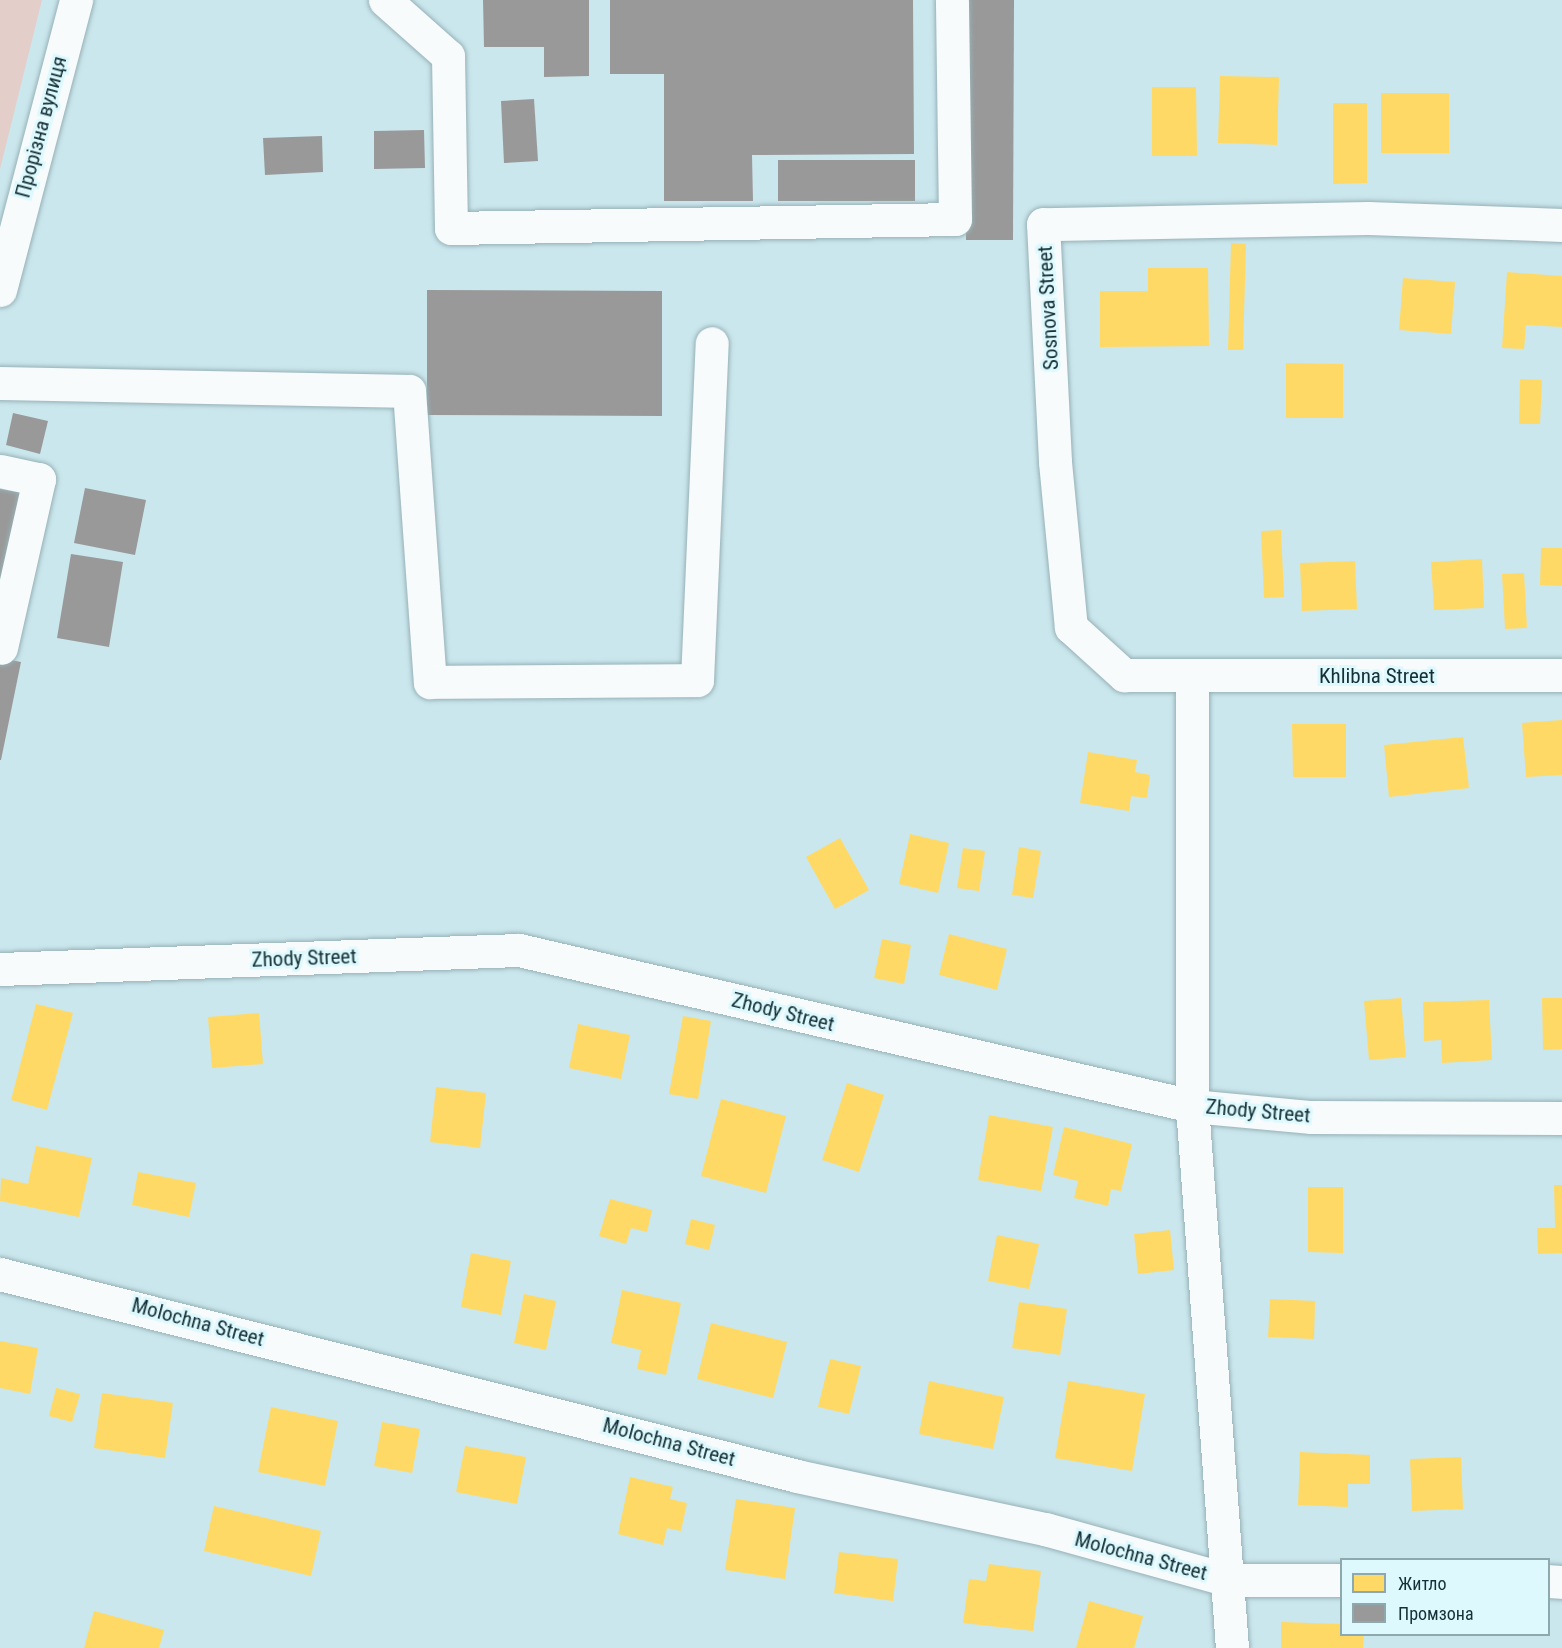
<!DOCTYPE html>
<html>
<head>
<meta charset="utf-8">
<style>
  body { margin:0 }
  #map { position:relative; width:1562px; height:1648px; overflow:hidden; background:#cae7ed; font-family:"Roboto Condensed",sans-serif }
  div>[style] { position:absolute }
  .green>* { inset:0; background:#e3ceca }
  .homes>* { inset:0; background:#ffd966 }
  .industry>* { inset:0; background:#999 }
  .roads { filter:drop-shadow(0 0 2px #97b1b7) drop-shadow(0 0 2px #97b1b7) }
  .minor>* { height:33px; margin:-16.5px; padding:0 16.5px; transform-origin:16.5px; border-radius:16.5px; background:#f7fbfc }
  span { translate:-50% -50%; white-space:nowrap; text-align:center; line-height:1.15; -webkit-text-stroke:6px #def9fe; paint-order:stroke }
  .street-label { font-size:21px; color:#143036 }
  .legend { position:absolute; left:1340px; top:1558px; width:210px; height:78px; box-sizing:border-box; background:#def9fe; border:2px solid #8da9ae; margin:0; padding:8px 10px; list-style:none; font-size:18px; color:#143036 }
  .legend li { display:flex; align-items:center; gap:12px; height:30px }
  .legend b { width:30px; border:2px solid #8da9ae }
</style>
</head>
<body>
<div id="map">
  <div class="green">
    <div style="clip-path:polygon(0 0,42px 0,0 169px)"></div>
  </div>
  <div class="homes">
    <div style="clip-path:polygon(1220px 76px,1279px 77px,1277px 145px,1218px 143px)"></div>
    <div style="clip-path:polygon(1152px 87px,1196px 87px,1197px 156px,1152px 156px)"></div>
    <div style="clip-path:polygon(1381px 93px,1449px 93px,1449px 153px,1381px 153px)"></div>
    <div style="clip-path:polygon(1333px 103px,1367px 103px,1367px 183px,1333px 184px)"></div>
    <div style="clip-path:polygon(1231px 243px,1246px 244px,1243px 350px,1228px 350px)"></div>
    <div style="clip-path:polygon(1148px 268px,1208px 268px,1209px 346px,1100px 347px,1100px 291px,1148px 291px)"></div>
    <div style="clip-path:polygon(1507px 272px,1562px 276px,1562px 327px,1526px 325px,1524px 349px,1502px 348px)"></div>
    <div style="clip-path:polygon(1403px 278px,1455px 282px,1451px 334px,1399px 330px)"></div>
    <div style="clip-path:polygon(1286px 363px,1343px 364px,1343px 418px,1286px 418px)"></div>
    <div style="clip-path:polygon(1520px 379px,1542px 380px,1540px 424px,1519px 424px)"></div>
    <div style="clip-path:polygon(1281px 530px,1284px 597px,1264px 598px,1261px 531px)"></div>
    <div style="clip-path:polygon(1541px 548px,1562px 548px,1562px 586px,1540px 585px)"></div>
    <div style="clip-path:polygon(1482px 559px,1484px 608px,1434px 610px,1431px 562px)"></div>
    <div style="clip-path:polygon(1355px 561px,1357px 609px,1302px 611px,1300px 563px)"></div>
    <div style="clip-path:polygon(1524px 573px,1527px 628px,1505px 629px,1502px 574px)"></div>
    <div style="clip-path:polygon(1562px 720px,1562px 775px,1526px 777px,1522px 723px)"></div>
    <div style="clip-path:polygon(1292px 724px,1346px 724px,1346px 777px,1293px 777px)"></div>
    <div style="clip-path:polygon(1463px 737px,1469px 788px,1389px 797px,1384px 745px)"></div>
    <div style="clip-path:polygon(1088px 752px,1137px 760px,1135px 772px,1150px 775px,1147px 798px,1131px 796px,1129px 811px,1080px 803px)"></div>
    <div style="clip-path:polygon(910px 834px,949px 843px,938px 893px,899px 884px)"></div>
    <div style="clip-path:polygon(840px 838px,869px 890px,835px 909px,806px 857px)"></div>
    <div style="clip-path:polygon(1019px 847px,1041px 851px,1033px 898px,1012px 895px)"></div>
    <div style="clip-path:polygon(963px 848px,985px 851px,979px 891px,957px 888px)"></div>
    <div style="clip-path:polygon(949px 934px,1007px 949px,997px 990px,939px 975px)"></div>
    <div style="clip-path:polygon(882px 939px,911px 945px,904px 984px,874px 978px)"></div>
    <div style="clip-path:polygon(1401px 998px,1406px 1057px,1369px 1060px,1364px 1001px)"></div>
    <div style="clip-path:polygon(1542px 998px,1562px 998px,1562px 1049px,1543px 1050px)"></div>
    <div style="clip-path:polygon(1489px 1000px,1492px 1060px,1442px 1063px,1441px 1040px,1424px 1041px,1423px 1002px)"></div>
    <div style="clip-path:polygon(36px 1004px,73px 1013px,47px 1110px,11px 1100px)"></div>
    <div style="clip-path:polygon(259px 1013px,263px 1064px,212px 1068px,208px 1017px)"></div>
    <div style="clip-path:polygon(683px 1016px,711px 1021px,698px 1099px,669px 1094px)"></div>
    <div style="clip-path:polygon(578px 1024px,630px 1035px,621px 1079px,569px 1068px)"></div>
    <div style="clip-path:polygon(847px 1083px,884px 1095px,859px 1172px,822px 1160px)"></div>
    <div style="clip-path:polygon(436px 1087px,486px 1093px,480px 1148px,430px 1142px)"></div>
    <div style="clip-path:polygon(721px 1099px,786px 1116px,766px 1193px,701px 1176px)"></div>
    <div style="clip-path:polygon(989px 1115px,1053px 1127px,1041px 1191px,978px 1180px)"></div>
    <div style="clip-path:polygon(1064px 1127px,1132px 1144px,1121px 1191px,1111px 1189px,1108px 1206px,1074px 1198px,1078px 1181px,1053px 1175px)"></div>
    <div style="clip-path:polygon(36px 1146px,92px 1158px,79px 1217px,0 1201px,1px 1178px,28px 1184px)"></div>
    <div style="clip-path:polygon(138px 1172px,196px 1183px,189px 1217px,132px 1205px)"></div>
    <div style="clip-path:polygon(1554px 1185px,1562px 1185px,1562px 1253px,1538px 1254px,1537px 1228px,1555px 1228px)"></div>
    <div style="clip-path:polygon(1308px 1187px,1343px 1187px,1343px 1253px,1308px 1252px)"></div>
    <div style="clip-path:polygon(610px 1199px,652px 1210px,647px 1232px,631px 1228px,626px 1244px,599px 1236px)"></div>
    <div style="clip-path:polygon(691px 1219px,715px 1225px,709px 1250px,685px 1244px)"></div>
    <div style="clip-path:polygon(1170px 1230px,1174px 1270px,1138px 1274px,1134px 1234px)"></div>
    <div style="clip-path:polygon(997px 1235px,1039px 1244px,1029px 1289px,988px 1281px)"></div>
    <div style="clip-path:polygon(471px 1253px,511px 1261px,501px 1315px,461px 1307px)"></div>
    <div style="clip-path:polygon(622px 1290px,681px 1303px,666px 1375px,637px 1369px,641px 1350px,611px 1343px)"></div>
    <div style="clip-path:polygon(524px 1294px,556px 1301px,546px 1350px,514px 1343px)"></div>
    <div style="clip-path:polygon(1270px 1299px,1315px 1301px,1314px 1339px,1268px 1337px)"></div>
    <div style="clip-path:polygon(1019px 1302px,1067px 1309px,1060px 1355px,1012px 1348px)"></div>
    <div style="clip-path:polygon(711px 1323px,787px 1342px,773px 1398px,697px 1379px)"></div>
    <div style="clip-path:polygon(0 1341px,38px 1348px,30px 1394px,0 1388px)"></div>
    <div style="clip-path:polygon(830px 1359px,861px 1366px,849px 1414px,818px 1407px)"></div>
    <div style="clip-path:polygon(929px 1381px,1004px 1397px,993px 1449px,919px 1434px)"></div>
    <div style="clip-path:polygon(1068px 1381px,1145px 1394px,1132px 1471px,1055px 1458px)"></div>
    <div style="clip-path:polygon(56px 1388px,80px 1394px,72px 1422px,49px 1416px)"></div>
    <div style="clip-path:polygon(102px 1393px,173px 1403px,165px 1458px,94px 1448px)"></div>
    <div style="clip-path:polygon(271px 1407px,338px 1421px,325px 1486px,258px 1472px)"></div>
    <div style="clip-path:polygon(382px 1422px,420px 1429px,412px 1473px,374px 1466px)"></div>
    <div style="clip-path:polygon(465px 1446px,526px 1457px,517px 1504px,456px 1492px)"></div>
    <div style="clip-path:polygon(1300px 1452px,1370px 1455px,1370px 1484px,1348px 1484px,1348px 1507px,1298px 1505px)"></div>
    <div style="clip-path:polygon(1461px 1457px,1463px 1509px,1412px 1511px,1410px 1459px)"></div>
    <div style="clip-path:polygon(630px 1477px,673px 1487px,670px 1499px,687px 1503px,681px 1531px,667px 1528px,663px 1545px,618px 1534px)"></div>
    <div style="clip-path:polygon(736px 1499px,795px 1508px,785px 1579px,725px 1570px)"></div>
    <div style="clip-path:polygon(214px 1506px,321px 1531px,311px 1576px,204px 1551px)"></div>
    <div style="clip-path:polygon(839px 1552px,898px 1559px,893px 1601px,834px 1593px)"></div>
    <div style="clip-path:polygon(989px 1564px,1041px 1571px,1033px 1631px,963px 1623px,969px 1579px,986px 1581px)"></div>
    <div style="clip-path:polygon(1089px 1601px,1143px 1616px,1134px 1648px,1076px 1648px)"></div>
    <div style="clip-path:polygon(94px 1611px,164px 1630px,159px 1648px,84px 1648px)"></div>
    <div style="clip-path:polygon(1281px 1622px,1342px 1624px,1342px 1634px,1364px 1634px,1363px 1648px,1281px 1648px)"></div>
  </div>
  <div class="industry">
    <div style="clip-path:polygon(483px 0,589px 0,589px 76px,544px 77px,544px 47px,484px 47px)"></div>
    <div style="clip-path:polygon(610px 0,913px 0,914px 154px,752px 155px,753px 201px,664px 201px,664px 74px,610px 74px)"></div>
    <div style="clip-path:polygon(967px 0,1014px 0,1013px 240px,966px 240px)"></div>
    <div style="clip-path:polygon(534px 99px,538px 161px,504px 163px,501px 101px)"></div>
    <div style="clip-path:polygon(424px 130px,425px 168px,374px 169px,374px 131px)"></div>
    <div style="clip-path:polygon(322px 136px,323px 172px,265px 175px,263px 138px)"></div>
    <div style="clip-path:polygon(778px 160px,915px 160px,915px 201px,778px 201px)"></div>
    <div style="clip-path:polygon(427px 290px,662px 291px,662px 416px,427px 415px)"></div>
    <div style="clip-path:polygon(13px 413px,48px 421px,40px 454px,6px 445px)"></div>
    <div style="clip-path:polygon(85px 488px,146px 500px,135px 555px,74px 543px)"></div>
    <div style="clip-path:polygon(0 489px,27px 494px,0 621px)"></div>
    <div style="clip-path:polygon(71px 554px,123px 562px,109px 647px,57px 638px)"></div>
    <div style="clip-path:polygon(0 658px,21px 662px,1px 760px,0 760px)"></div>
  </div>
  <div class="roads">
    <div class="minor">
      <div style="left:385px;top:0;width:84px;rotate:41.6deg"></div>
      <div style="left:448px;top:56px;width:172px;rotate:89deg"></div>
      <div style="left:451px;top:228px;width:504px;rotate:-1.02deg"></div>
      <div style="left:955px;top:219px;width:219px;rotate:-90.8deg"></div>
      <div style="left:1562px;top:225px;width:194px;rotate:-177.9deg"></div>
      <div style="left:1368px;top:218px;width:325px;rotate:178.9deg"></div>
      <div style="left:1043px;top:224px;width:238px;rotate:87.1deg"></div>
      <div style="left:1055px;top:462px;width:166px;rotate:84.5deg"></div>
      <div style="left:1071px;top:627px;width:72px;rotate:42.2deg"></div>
      <div style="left:1124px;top:675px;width:438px"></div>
      <div style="left:0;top:290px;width:300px;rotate:-75.3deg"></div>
      <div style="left:0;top:383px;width:409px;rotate:1.1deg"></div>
      <div style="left:409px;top:391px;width:292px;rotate:85.9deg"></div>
      <div style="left:430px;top:682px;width:267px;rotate:-0.4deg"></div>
      <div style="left:697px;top:680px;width:337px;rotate:-87.5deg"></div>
      <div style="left:0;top:471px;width:40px;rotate:12deg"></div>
      <div style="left:39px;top:479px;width:173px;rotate:102.7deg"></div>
      <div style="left:1192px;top:678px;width:428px;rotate:90deg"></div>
      <div style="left:1192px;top:1106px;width:543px;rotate:85.78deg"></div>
      <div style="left:0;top:969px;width:519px;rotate:-2.1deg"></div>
      <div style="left:519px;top:950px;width:691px;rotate:13.05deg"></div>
      <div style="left:1192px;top:1106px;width:120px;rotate:5.3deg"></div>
      <div style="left:1311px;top:1117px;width:251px;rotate:0.2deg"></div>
      <div style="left:0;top:1274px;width:822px;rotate:14.22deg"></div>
      <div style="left:797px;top:1476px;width:254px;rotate:12.1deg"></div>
      <div style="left:1045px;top:1529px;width:191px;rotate:15.5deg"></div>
      <div style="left:1229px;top:1580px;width:113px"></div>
      <div style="left:1548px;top:1581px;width:14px;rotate:4deg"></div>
    </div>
  </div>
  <div class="street-label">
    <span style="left:41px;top:127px;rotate:-75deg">Прорізна вулиця</span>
    <span style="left:1048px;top:308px;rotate:-93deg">Sosnova Street</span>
    <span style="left:1377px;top:676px">Khlibna Street</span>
    <span style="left:304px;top:958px;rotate:-2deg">Zhody Street</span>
    <span style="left:783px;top:1012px;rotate:14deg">Zhody Street</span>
    <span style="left:1258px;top:1111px;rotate:5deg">Zhody Street</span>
    <span style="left:198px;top:1322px;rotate:15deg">Molochna Street</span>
    <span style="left:669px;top:1442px;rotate:15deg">Molochna Street</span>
    <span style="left:1141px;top:1556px;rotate:15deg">Molochna Street</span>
  </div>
  <ul class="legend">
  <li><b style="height:16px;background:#ffd966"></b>Житло</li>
  <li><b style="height:16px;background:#999"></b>Промзона</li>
  </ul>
</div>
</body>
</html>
